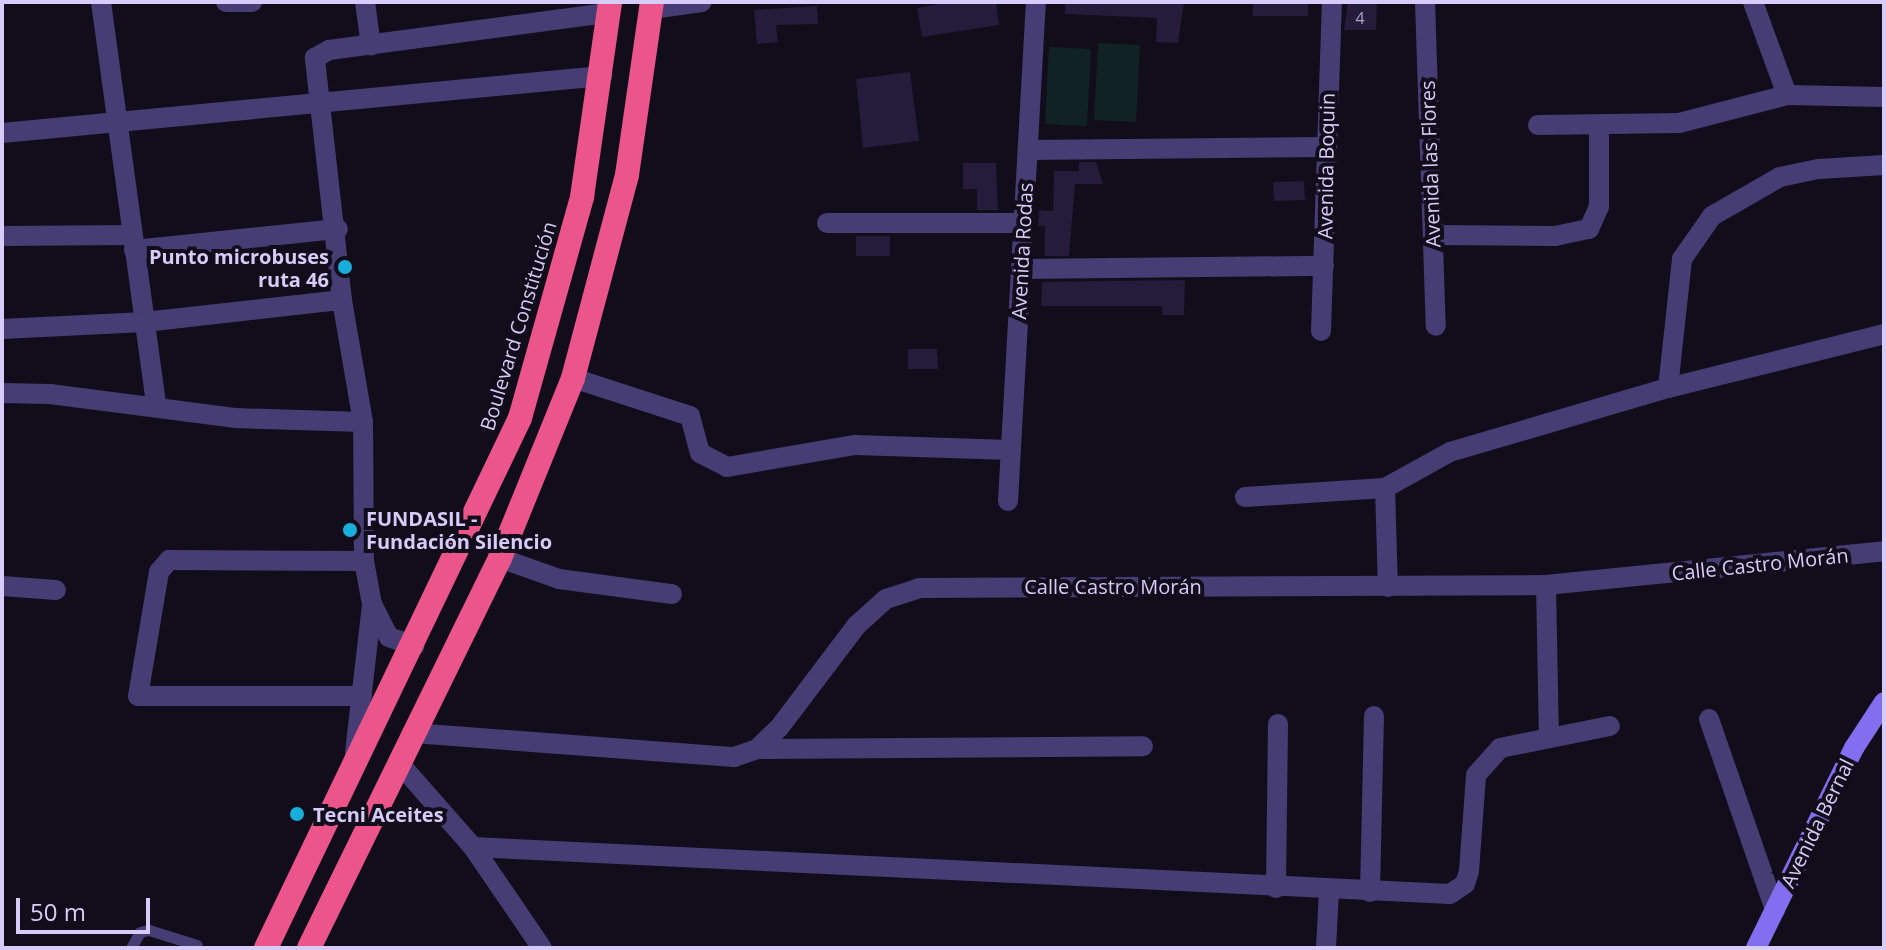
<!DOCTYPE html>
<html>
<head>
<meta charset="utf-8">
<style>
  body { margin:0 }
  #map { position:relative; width:1886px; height:950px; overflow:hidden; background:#110d1b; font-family:"Open Sans",sans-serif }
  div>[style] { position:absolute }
  .green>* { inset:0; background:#112224 }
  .building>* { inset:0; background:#251b3a }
  .lane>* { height:11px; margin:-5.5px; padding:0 5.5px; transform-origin:5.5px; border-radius:5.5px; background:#463d75 }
  .street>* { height:20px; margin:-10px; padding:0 10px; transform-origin:10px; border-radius:10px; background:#463d75 }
  .secondary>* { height:20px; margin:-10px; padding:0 10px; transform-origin:10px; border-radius:10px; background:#826eef }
  .highway>* { height:24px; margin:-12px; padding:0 12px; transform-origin:12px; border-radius:12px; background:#ec558a }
  .dots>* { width:22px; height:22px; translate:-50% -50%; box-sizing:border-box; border:4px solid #110d1b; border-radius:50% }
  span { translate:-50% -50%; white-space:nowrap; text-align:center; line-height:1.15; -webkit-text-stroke:8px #110d1b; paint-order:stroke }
  .number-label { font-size:16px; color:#aaa0c9 }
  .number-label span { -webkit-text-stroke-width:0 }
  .street-label { font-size:20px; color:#d7ccf9 }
  .poi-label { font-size:20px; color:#d7ccf9; font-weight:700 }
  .right { translate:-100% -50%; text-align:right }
  .left { translate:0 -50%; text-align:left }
  .frame { position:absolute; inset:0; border:4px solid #d7ccf9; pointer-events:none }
  .scale { position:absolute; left:16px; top:898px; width:134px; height:36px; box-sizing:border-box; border:4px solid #d7ccf9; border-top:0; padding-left:10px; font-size:24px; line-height:28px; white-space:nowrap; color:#d7ccf9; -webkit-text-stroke:6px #110d1b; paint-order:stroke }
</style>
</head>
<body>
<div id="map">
  <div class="green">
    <div style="clip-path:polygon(1098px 43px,1140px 45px,1136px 122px,1094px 120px)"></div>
    <div style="clip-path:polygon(1049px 47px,1091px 49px,1087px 126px,1045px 124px)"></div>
  </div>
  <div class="building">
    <div style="clip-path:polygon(951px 2px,996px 2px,999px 25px,922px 37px,917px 8px)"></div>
    <div style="clip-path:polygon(1065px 2px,1184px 2px,1178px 43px,1156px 42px,1157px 18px,1065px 14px)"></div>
    <div style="clip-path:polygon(1308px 2px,1308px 16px,1253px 16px,1253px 3px)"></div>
    <div style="clip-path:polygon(1348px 2px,1377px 2px,1376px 30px,1344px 30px)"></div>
    <div style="clip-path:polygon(817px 6px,818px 24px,776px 25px,778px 42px,757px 44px,754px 10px)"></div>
    <div style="clip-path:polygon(910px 72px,919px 141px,863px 148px,856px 79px)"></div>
    <div style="clip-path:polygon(1079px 162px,1096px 162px,1103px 184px,1075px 184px,1069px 256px,1045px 256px,1045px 226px,1038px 226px,1039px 210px,1053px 211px,1054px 171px,1079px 171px)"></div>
    <div style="clip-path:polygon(963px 163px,996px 163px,998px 210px,977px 210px,977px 189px,963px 189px)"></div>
    <div style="clip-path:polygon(1304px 181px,1305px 200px,1274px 201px,1273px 182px)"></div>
    <div style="clip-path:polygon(856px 236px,890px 236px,890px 256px,856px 256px)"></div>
    <div style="clip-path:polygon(1185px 280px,1184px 315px,1162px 315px,1162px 306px,1041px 306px,1042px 282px)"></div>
    <div style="clip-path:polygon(908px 349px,937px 349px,938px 369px,908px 369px)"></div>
  </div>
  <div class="lane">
    <div style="left:131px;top:948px;width:18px;rotate:-61deg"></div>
    <div style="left:140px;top:932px;width:9px;rotate:-13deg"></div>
    <div style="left:149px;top:930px;width:50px;rotate:17.4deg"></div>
  </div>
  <div class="street">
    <div style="left:101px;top:2px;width:408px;rotate:82.2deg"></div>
    <div style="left:226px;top:2px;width:26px"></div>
    <div style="left:365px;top:2px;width:44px;rotate:82.2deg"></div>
    <div style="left:1425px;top:2px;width:324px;rotate:88.1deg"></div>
    <div style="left:1753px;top:2px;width:99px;rotate:69.9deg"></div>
    <div style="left:651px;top:9px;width:51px;rotate:-7.8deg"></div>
    <div style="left:1538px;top:125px;width:141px;rotate:-0.8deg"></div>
    <div style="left:1679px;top:123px;width:112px;rotate:-14.5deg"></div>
    <div style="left:1787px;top:95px;width:97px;rotate:1.2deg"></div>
    <div style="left:2px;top:133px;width:603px;rotate:-5.43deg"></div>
    <div style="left:1028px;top:150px;width:297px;rotate:-0.6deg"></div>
    <div style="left:827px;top:223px;width:197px"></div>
    <div style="left:1433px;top:235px;width:122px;rotate:0.5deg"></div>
    <div style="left:1555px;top:236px;width:35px;rotate:-12deg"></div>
    <div style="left:1589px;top:229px;width:24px;rotate:-66deg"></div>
    <div style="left:1599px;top:207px;width:82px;rotate:-90deg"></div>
    <div style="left:2px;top:236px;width:128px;rotate:-0.4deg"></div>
    <div style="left:134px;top:250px;width:205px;rotate:-5.9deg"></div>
    <div style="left:1021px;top:269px;width:303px;rotate:-0.6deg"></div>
    <div style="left:2px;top:329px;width:143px;rotate:-2.8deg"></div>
    <div style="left:145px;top:322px;width:198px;rotate:-6.4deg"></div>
    <div style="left:1321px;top:331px;width:329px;rotate:-88.1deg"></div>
    <div style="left:573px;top:378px;width:123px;rotate:18deg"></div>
    <div style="left:690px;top:416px;width:38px;rotate:75deg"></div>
    <div style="left:700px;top:453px;width:30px;rotate:27deg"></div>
    <div style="left:727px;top:467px;width:130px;rotate:-9.8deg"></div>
    <div style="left:855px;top:445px;width:156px;rotate:1.8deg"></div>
    <div style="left:1668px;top:388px;width:130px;rotate:-83.8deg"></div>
    <div style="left:1682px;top:259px;width:52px;rotate:-55.1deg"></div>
    <div style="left:1712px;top:216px;width:78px;rotate:-29.8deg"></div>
    <div style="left:1780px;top:177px;width:40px;rotate:-12deg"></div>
    <div style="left:1819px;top:169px;width:65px;rotate:-3.5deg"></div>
    <div style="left:2px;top:393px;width:48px;rotate:1.2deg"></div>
    <div style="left:50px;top:394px;width:186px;rotate:7.4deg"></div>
    <div style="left:234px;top:418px;width:129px;rotate:1.8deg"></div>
    <div style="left:1385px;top:488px;width:99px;rotate:88.3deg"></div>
    <div style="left:1245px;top:497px;width:140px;rotate:-3.7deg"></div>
    <div style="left:1385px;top:488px;width:74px;rotate:-29deg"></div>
    <div style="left:1450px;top:452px;width:227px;rotate:-16.4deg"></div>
    <div style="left:1668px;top:388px;width:223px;rotate:-14deg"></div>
    <div style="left:1008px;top:501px;width:500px;rotate:-86.8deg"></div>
    <div style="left:500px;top:558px;width:63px;rotate:19.6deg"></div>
    <div style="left:559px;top:579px;width:114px;rotate:7.6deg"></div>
    <div style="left:1546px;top:585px;width:153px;rotate:88.9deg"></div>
    <div style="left:2px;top:586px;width:54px;rotate:4.2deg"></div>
    <div style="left:372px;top:604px;width:37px;rotate:63deg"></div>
    <div style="left:389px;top:637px;width:27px;rotate:20deg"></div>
    <div style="left:362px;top:696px;width:224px;rotate:180deg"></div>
    <div style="left:138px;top:696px;width:126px;rotate:-80.4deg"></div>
    <div style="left:159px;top:572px;width:16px;rotate:-50deg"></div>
    <div style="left:169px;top:560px;width:195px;rotate:0.3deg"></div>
    <div style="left:1709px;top:719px;width:202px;rotate:70.9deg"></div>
    <div style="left:413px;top:733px;width:322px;rotate:4.3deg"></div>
    <div style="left:734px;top:757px;width:24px;rotate:-19deg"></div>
    <div style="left:757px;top:749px;width:30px;rotate:-44deg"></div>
    <div style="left:779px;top:728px;width:129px;rotate:-52.9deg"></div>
    <div style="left:857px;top:625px;width:39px;rotate:-42deg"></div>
    <div style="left:886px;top:599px;width:35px;rotate:-18deg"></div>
    <div style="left:919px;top:588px;width:627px;rotate:-0.27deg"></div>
    <div style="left:1546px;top:585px;width:340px;rotate:-5.7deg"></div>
    <div style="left:757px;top:749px;width:386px;rotate:-0.4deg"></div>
    <div style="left:355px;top:752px;width:149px;rotate:-83.4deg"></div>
    <div style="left:372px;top:604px;width:44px;rotate:-100.5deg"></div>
    <div style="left:364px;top:561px;width:139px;rotate:-90.4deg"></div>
    <div style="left:363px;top:422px;width:124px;rotate:-99.8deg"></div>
    <div style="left:342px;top:300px;width:244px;rotate:-96.4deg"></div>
    <div style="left:315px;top:58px;width:16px;rotate:-30deg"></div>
    <div style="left:329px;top:50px;width:281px;rotate:-7.6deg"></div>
    <div style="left:400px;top:764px;width:111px;rotate:48.7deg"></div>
    <div style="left:473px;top:847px;width:122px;rotate:55.7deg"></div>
    <div style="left:473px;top:847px;width:978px;rotate:2.75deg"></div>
    <div style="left:1450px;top:894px;width:18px;rotate:-34deg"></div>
    <div style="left:1465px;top:884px;width:14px;rotate:-73deg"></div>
    <div style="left:1469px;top:871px;width:96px;rotate:-85.8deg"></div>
    <div style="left:1476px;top:775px;width:36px;rotate:-48deg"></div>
    <div style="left:1500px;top:748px;width:112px;rotate:-11.3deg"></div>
    <div style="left:1276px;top:888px;width:164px;rotate:-89.3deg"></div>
    <div style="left:1370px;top:892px;width:176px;rotate:-88.7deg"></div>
    <div style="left:1326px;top:948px;width:57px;rotate:-87deg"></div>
  </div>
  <div class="secondary">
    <div style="left:1756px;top:948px;width:223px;rotate:-63.9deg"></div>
    <div style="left:1854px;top:748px;width:55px;rotate:-56.9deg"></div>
  </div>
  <div class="highway">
    <div style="left:266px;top:948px;width:588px;rotate:-64.39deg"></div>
    <div style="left:520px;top:418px;width:230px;rotate:-74.3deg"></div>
    <div style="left:582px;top:197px;width:197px;rotate:-81.8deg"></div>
    <div style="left:309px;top:948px;width:434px;rotate:-63.9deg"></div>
    <div style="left:500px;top:558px;width:194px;rotate:-67.9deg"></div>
    <div style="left:573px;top:378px;width:210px;rotate:-75.1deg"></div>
    <div style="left:627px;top:175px;width:175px;rotate:-81.8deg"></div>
  </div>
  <div class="dots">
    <div style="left:345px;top:267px;background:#18adda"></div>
    <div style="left:350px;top:530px;background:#18adda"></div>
    <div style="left:297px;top:814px;background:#18adda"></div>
  </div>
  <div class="number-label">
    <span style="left:1360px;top:18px">4</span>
  </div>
  <div class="street-label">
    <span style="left:1430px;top:164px;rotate:-92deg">Avenida las Flores</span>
    <span style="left:1326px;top:166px;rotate:-89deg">Avenida Boquin</span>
    <span style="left:1022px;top:251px;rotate:-87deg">Avenida Rodas</span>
    <span style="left:518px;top:326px;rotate:-73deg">Boulevard Constitución</span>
    <span style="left:1760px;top:564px;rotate:-6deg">Calle Castro Morán</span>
    <span style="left:1113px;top:586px">Calle Castro Morán</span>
    <span style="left:1817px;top:823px;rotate:-64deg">Avenida Bernal</span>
  </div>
  <div class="poi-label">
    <span class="right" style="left:329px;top:268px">Punto microbuses<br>ruta 46</span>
    <span class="left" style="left:366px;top:530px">FUNDASIL -<br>Fundación Silencio</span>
    <span class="left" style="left:313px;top:814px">Tecni Aceites</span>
  </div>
  <div class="frame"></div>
  <div class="scale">50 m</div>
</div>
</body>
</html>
